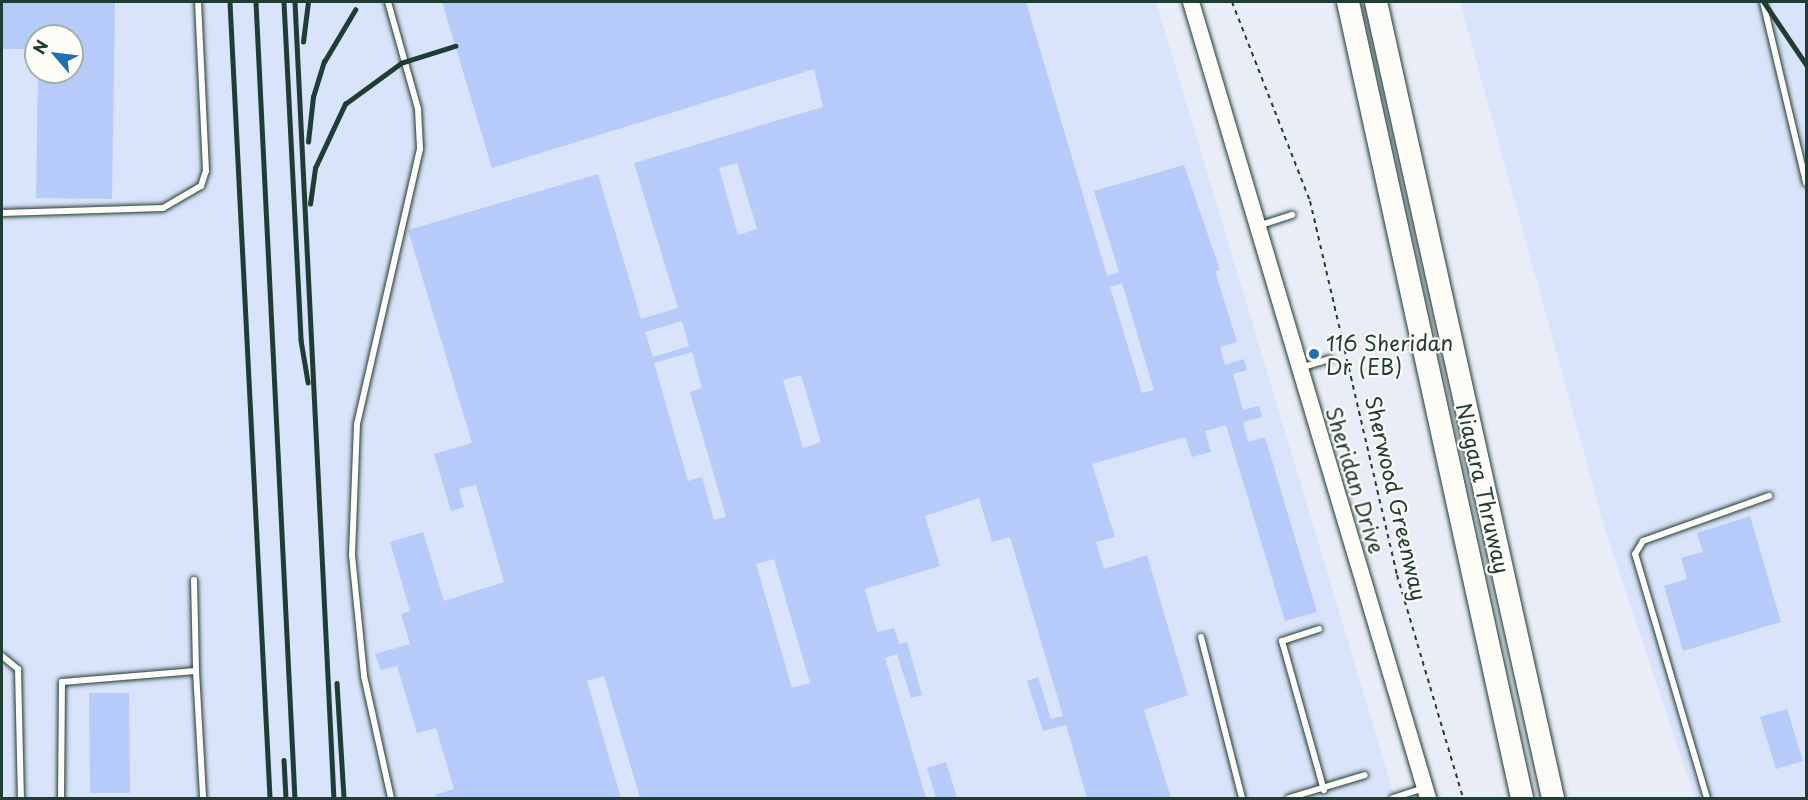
<!DOCTYPE html>
<html>
<head>
<meta charset="utf-8">
<style>
  body { margin:0 }
  #map { position:relative; width:1808px; height:800px; overflow:hidden; background:#e8edf8; font-family:"Playpen Sans",sans-serif }
  div>[style] { position:absolute }
  .built>* { inset:0; background:#d9e3f9 }
  .building>* { inset:0; background:#b6cbfa }
  .path>* { height:2px; margin-top:-1px; transform-origin:0; background:repeating-linear-gradient(90deg,#1f3d34 0 4.5px,transparent 0 9px) }
  .roads { filter:drop-shadow(0 0 2px #1f3d34) drop-shadow(0 0 2px #1f3d34) }
  .service>* { height:6px; margin:-3px; padding:0 3px; transform-origin:3px; border-radius:3px; background:#fdfcf7 }
  .secondary>* { height:16px; margin:-8px; padding:0 8px; transform-origin:8px; border-radius:8px; background:#fdfcf7 }
  .motorway>* { height:22px; margin:-11px; padding:0 11px; transform-origin:11px; border-radius:11px; background:#fdfcf7 }
  .rail>* { height:4.5px; margin:-2.25px; padding:0 2.25px; transform-origin:2.25px; border-radius:2.25px; background:#1f3d34 }
  .dots>* { width:16px; height:16px; translate:-50% -50%; box-sizing:border-box; border:3px solid #fdfcf7; border-radius:50% }
  span { translate:-50% -50%; white-space:nowrap; text-align:center; line-height:1.15; -webkit-text-stroke:4.5px #fdfcf7; paint-order:stroke }
  .poi-label { font-size:21px; color:#1f3d34 }
  .left { translate:0 -50%; text-align:left }
  .street-label { font-size:21px; color:#1f3d34 }
  .frame { position:absolute; inset:0; border:3px solid #1f3d34; pointer-events:none }
  .north { position:absolute; left:24px; top:24px; width:60px; height:60px; box-sizing:border-box; background:#fdfcf7; border:2px solid #a4b0a9; border-radius:50%; rotate:298deg; font-size:16px; font-weight:700; line-height:24px; text-align:center; color:#1f3d34 }
  .north::after { content:''; display:block; margin:auto; width:21px; height:27px; background:#1f6fb2; clip-path:polygon(50% 0,100% 100%,50% 72%,0 100%) }
</style>
</head>
<body>
<div id="map">
  <div class="built">
    <div style="clip-path:polygon(evenodd,2px 2px,1156px 2px,1395px 798px,2px 798px,2px 2px,36px 36px,72px 36px,72px 72px,36px 72px,36px 36px)"></div>
    <div style="clip-path:polygon(1460px 2px,1806px 2px,1806px 798px,1695px 798px,1605px 529px)"></div>
  </div>
  <div class="building">
    <div style="clip-path:polygon(2px 2px,115px 2px,112px 199px,36px 198px,38px 72px,72px 72px,72px 36px,36px 36px,36px 49px,2px 49px)"></div>
    <div style="clip-path:polygon(evenodd,442px 2px,1026px 2px,1107px 276px,1119px 272px,1094px 191px,1184px 165px,1220px 270px,1215px 271px,1237px 342px,1220px 347px,1225px 365px,1244px 359px,1247px 370px,1233px 374px,1243px 410px,1259px 406px,1262px 417px,1243px 422px,1248px 442px,1265px 437px,1317px 612px,1285px 621px,1226px 425px,1205px 431px,1211px 452px,1192px 457px,1185px 437px,1092px 464px,1115px 537px,1096px 542px,1104px 569px,1147px 555px,1188px 695px,1144px 710px,1171px 798px,1087px 798px,1066px 725px,1043px 731px,1027px 681px,1038px 677px,1051px 719px,1063px 716px,1010px 537px,992px 542px,979px 498px,925px 516px,940px 566px,865px 589px,877px 632px,894px 628px,899px 644px,907px 642px,922px 695px,911px 698px,897px 654px,885px 658px,926px 798px,640px 798px,604px 676px,587px 681px,621px 798px,436px 798px,435px 795px,454px 789px,436px 728px,417px 733px,397px 666px,381px 670px,375px 654px,410px 644px,401px 614px,410px 611px,390px 542px,423px 532px,444px 601px,504px 582px,476px 485px,459px 489px,464px 507px,451px 511px,434px 454px,472px 443px,408px 230px,598px 174px,641px 319px,678px 308px,634px 163px,823px 107px,814px 69px,492px 168px,442px 2px,737px 163px,757px 229px,738px 235px,719px 168px,737px 163px,442px 2px,1122px 283px,1154px 390px,1142px 393px,1110px 287px,1122px 283px,442px 2px,682px 321px,689px 346px,653px 357px,645px 332px,682px 321px,442px 2px,692px 352px,702px 388px,690px 392px,726px 517px,714px 520px,702px 477px,688px 481px,654px 363px,692px 352px,442px 2px,801px 375px,821px 442px,803px 448px,783px 380px,801px 375px,442px 2px,774px 559px,810px 683px,792px 688px,756px 564px,774px 559px)"></div>
    <div style="clip-path:polygon(1750px 516px,1781px 622px,1683px 651px,1664px 586px,1687px 579px,1681px 558px,1703px 552px,1697px 533px)"></div>
    <div style="clip-path:polygon(89px 693px,129px 693px,130px 793px,90px 793px)"></div>
    <div style="clip-path:polygon(1787px 709px,1803px 761px,1776px 769px,1760px 717px)"></div>
    <div style="clip-path:polygon(946px 762px,957px 798px,936px 798px,927px 768px)"></div>
  </div>
  <div class="path">
    <div style="left:1232px;top:2px;width:214px;rotate:68.6deg"></div>
    <div style="left:1310px;top:201px;width:384px;rotate:76.9deg"></div>
    <div style="left:1397px;top:575px;width:233px;rotate:73.5deg"></div>
  </div>
  <div class="roads">
    <div class="service">
      <div style="left:388px;top:2px;width:111px;rotate:74.3deg"></div>
      <div style="left:418px;top:109px;width:40px;rotate:87.1deg"></div>
      <div style="left:420px;top:149px;width:282px;rotate:102.9deg"></div>
      <div style="left:357px;top:424px;width:131px;rotate:92.2deg"></div>
      <div style="left:352px;top:555px;width:122px;rotate:84.3deg"></div>
      <div style="left:364px;top:676px;width:125px;rotate:77.5deg"></div>
      <div style="left:1763px;top:2px;width:186px;rotate:76.6deg"></div>
      <div style="left:2px;top:213px;width:161px;rotate:-1.8deg"></div>
      <div style="left:163px;top:208px;width:44px;rotate:-30.1deg"></div>
      <div style="left:201px;top:186px;width:16px;rotate:-72deg"></div>
      <div style="left:206px;top:171px;width:169px;rotate:-92.7deg"></div>
      <div style="left:1258px;top:226px;width:36px;rotate:-18deg"></div>
      <div style="left:1300px;top:368px;width:31px;rotate:-17deg"></div>
      <div style="left:194px;top:580px;width:91px;rotate:88.7deg"></div>
      <div style="left:1319px;top:629px;width:39px;rotate:162deg"></div>
      <div style="left:1282px;top:641px;width:155px;rotate:74.3deg"></div>
      <div style="left:1201px;top:637px;width:166px;rotate:75.7deg"></div>
      <div style="left:2px;top:656px;width:21px;rotate:39deg"></div>
      <div style="left:18px;top:669px;width:129px;rotate:88.7deg"></div>
      <div style="left:61px;top:798px;width:116px;rotate:-89.5deg"></div>
      <div style="left:62px;top:682px;width:134px;rotate:-4.7deg"></div>
      <div style="left:196px;top:671px;width:127px;rotate:86.8deg"></div>
      <div style="left:1289px;top:798px;width:79px;rotate:-16.8deg"></div>
      <div style="left:1393px;top:798px;width:33px;rotate:-18deg"></div>
      <div style="left:1707px;top:798px;width:254px;rotate:-106.4deg"></div>
      <div style="left:1635px;top:554px;width:15px;rotate:-58deg"></div>
      <div style="left:1643px;top:541px;width:134px;rotate:-19.7deg"></div>
    </div>
    <div class="secondary">
      <div style="left:1191px;top:2px;width:831px;rotate:73.42deg"></div>
    </div>
    <div class="motorway">
      <div style="left:1348px;top:2px;width:815px;rotate:77.67deg"></div>
      <div style="left:1376px;top:2px;width:815px;rotate:77.46deg"></div>
    </div>
  </div>
  <div class="rail">
    <div style="left:230px;top:2px;width:797px;rotate:87.12deg"></div>
    <div style="left:256px;top:2px;width:797px;rotate:87.2deg"></div>
    <div style="left:284px;top:2px;width:338px;rotate:87.1deg"></div>
    <div style="left:301px;top:340px;width:43px;rotate:80.5deg"></div>
    <div style="left:295px;top:2px;width:797px;rotate:87.2deg"></div>
    <div style="left:1764px;top:2px;width:75px;rotate:55.9deg"></div>
    <div style="left:303px;top:42px;width:40px;rotate:-82.9deg"></div>
    <div style="left:308px;top:142px;width:45px;rotate:-83.7deg"></div>
    <div style="left:313px;top:97px;width:37px;rotate:-73deg"></div>
    <div style="left:324px;top:62px;width:61px;rotate:-59.2deg"></div>
    <div style="left:310px;top:204px;width:36px;rotate:-82deg"></div>
    <div style="left:315px;top:168px;width:71px;rotate:-64.9deg"></div>
    <div style="left:345px;top:104px;width:69px;rotate:-36.2deg"></div>
    <div style="left:401px;top:63px;width:57px;rotate:-17.5deg"></div>
    <div style="left:337px;top:683px;width:115px;rotate:86.5deg"></div>
    <div style="left:284px;top:760px;width:38px;rotate:87deg"></div>
  </div>
  <div class="dots">
    <div style="left:1314px;top:354px;background:#1f6fb2"></div>
  </div>
  <div class="poi-label">
    <span class="left" style="left:1326px;top:354px">116 Sheridan<br>Dr (EB)</span>
  </div>
  <div class="street-label">
    <span style="left:1356px;top:480px;rotate:73deg">Sheridan Drive</span>
    <span style="left:1484px;top:488px;rotate:77deg">Niagara Thruway</span>
    <span style="left:1397px;top:498px;rotate:77deg">Sherwood Greenway</span>
  </div>
  <div class="frame"></div>
  <div class="north">N</div>
</div>
</body>
</html>
